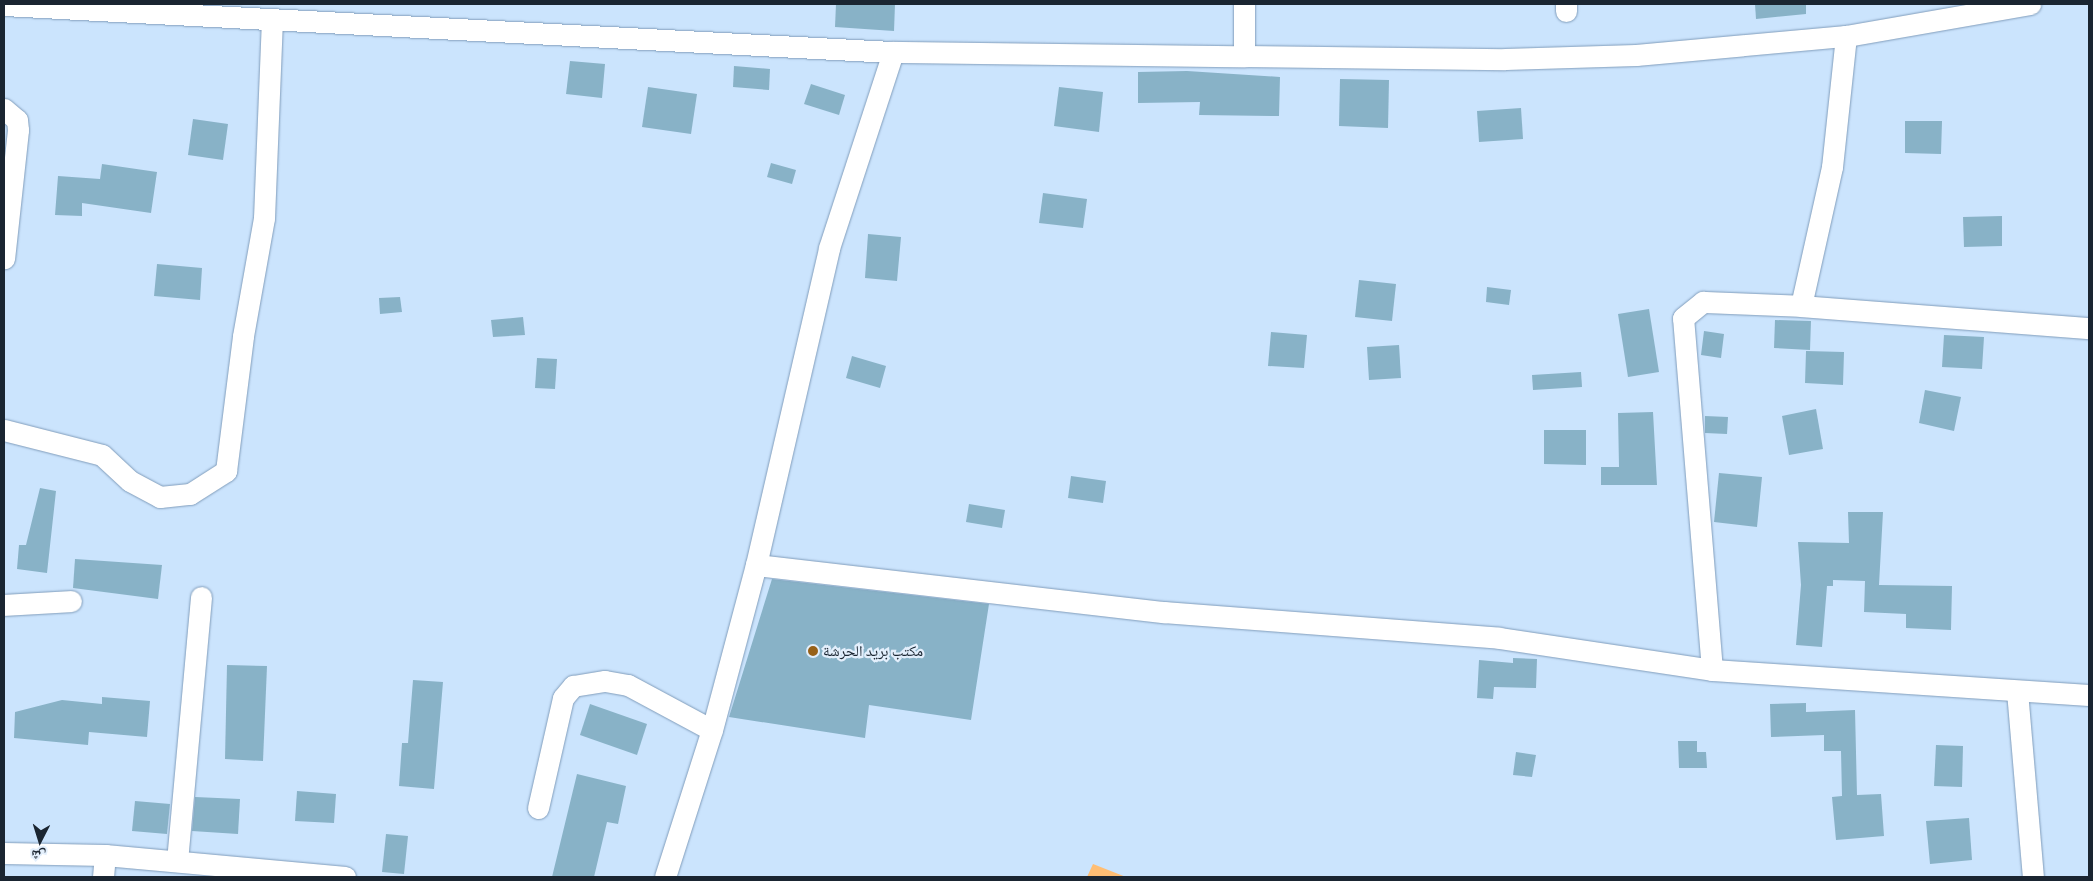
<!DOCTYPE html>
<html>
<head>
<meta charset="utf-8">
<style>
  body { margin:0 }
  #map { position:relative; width:2093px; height:881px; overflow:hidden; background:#cbe4fd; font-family:"Archivo Narrow","Noto Naskh Arabic",sans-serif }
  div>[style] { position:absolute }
  .green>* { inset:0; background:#ffbe74 }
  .building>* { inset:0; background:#88b2c7 }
  .roads { filter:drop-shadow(0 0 1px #819dbb) drop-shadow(0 0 1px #819dbb) }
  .minor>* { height:21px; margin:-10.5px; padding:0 10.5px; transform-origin:10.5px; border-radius:10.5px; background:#fff }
  .dots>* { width:14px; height:14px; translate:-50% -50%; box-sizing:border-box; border:2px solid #e3effc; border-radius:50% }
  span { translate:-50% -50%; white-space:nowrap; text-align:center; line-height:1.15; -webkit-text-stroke:4.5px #e3effc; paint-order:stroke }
  .poi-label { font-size:15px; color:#1a2531 }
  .left { translate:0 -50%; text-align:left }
  .frame { position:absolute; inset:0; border:5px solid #1a2531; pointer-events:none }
  .north { position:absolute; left:15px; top:816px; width:50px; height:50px; -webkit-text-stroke:4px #e3effc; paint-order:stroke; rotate:185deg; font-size:14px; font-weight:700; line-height:20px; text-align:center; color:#1a2531 }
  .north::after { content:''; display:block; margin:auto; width:18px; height:22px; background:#1a2531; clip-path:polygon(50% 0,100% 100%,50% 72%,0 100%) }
</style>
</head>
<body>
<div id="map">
  <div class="green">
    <div style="clip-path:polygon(1093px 864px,1126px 877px,1087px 877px)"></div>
  </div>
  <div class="building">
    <div style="clip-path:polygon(836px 4px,895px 4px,894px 31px,835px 27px)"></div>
    <div style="clip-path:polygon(1755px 4px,1806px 4px,1806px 14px,1756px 19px)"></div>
    <div style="clip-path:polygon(570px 61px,605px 64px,602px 98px,566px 94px)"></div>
    <div style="clip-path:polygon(734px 66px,770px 69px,769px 90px,733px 87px)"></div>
    <div style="clip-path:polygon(1187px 71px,1280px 77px,1279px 116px,1199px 115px,1200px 102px,1138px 103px,1138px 72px)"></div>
    <div style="clip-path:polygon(1340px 79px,1389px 80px,1388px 128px,1339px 126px)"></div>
    <div style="clip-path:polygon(811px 84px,845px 95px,839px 115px,804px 104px)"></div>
    <div style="clip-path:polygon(648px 87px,697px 94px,691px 134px,642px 127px)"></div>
    <div style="clip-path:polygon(1059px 87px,1103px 92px,1099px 132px,1054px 126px)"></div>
    <div style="clip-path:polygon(1521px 108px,1523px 139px,1479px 142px,1477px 111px)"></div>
    <div style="clip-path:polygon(193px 119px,228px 124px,223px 160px,188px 155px)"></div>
    <div style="clip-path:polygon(1905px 121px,1942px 121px,1941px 154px,1905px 153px)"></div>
    <div style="clip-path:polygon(771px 163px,796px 170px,792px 184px,767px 177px)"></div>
    <div style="clip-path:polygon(102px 164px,157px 172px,151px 213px,82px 203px,82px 216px,55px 215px,58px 176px,100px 179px)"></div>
    <div style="clip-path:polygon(1043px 193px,1087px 199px,1083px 228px,1039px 223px)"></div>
    <div style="clip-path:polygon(2002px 216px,2002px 246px,1964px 247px,1963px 217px)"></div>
    <div style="clip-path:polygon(868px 234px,901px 237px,897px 281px,865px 278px)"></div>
    <div style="clip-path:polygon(157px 264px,202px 268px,200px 300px,154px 296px)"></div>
    <div style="clip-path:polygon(1359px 280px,1396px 284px,1392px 321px,1355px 317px)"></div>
    <div style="clip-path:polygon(1487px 287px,1511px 290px,1509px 305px,1486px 302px)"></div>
    <div style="clip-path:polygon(400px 297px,402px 312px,380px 314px,379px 298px)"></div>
    <div style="clip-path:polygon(1649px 309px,1659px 372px,1628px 377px,1618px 314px)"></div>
    <div style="clip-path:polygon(523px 317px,525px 335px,493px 337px,491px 320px)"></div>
    <div style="clip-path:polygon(1775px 320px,1811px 321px,1810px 350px,1774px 348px)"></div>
    <div style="clip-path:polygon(1704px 331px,1724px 334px,1721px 358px,1701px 355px)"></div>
    <div style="clip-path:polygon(1271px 332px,1307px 335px,1304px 368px,1268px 366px)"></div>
    <div style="clip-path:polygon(1944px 335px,1984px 337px,1982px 369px,1942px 367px)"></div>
    <div style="clip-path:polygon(1399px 345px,1401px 378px,1369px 380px,1367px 347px)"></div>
    <div style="clip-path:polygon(1806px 351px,1844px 352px,1843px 385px,1805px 383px)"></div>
    <div style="clip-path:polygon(852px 356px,886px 366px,880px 388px,846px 378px)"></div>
    <div style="clip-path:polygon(537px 358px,557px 359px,555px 389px,535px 388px)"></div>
    <div style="clip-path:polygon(1581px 372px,1582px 387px,1533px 390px,1532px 375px)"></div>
    <div style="clip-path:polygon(1925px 390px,1961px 397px,1954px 431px,1919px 423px)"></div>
    <div style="clip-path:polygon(1816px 409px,1823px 449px,1789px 455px,1782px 416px)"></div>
    <div style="clip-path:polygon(1653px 412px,1657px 485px,1601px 485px,1601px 467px,1619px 467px,1618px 413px)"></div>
    <div style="clip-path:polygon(1705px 416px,1728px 417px,1727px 434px,1705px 433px)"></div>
    <div style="clip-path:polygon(1544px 430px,1586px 430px,1586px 465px,1544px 464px)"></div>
    <div style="clip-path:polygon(1719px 473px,1762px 477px,1757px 527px,1714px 522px)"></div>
    <div style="clip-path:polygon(1071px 476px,1106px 481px,1103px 503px,1068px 498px)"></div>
    <div style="clip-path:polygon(40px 488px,56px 491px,47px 573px,17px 569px,19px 545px,26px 545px)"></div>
    <div style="clip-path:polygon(969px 504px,1005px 510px,1002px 528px,966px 522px)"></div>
    <div style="clip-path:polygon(1848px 512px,1883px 512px,1879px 585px,1952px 586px,1951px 630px,1906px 628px,1906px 614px,1864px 612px,1865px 581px,1833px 580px,1833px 586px,1827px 586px,1822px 647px,1796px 645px,1801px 585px,1798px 542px,1849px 543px)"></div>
    <div style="clip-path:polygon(75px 559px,162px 565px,158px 599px,73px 588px)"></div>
    <div style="clip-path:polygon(772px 579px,989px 604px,971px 720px,869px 705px,865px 738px,729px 717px)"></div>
    <div style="clip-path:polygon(1513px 658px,1537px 659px,1536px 688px,1494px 687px,1493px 699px,1477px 698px,1479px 660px,1513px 663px)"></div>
    <div style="clip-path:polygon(227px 665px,267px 666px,263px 761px,225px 759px)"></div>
    <div style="clip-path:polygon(413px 680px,443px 682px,434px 789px,399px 786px,402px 743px,408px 743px)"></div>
    <div style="clip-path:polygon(102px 697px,150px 701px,147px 737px,89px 732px,88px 745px,14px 738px,15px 712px,62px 700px,102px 704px)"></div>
    <div style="clip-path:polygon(1806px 703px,1806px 712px,1855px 710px,1857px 795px,1881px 794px,1884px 836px,1836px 840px,1832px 797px,1842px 796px,1841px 751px,1824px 751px,1824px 735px,1771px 737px,1770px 704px)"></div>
    <div style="clip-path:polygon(590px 704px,647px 724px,637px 755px,580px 735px)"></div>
    <div style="clip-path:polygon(1678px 741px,1697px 741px,1697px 752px,1706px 752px,1707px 768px,1679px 768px)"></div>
    <div style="clip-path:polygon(1936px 745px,1963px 746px,1962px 787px,1934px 786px)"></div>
    <div style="clip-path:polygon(1516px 752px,1536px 755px,1532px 777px,1513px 775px)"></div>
    <div style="clip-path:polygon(577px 774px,626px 786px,618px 824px,607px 822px,594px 877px,552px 877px)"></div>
    <div style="clip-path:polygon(297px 791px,336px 794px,334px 823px,295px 821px)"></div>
    <div style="clip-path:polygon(195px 797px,240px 799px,238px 834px,192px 831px)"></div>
    <div style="clip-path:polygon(135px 801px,170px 804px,167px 834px,132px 831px)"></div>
    <div style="clip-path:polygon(1969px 818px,1972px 860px,1930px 864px,1926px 821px)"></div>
    <div style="clip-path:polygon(386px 834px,408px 836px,404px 874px,382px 872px)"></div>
  </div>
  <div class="roads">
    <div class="minor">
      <div style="left:1566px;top:4px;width:7px;rotate:90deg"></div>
      <div style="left:4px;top:5px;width:890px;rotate:3.03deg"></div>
      <div style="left:893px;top:52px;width:351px;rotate:0.7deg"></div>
      <div style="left:1244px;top:56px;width:52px;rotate:-90deg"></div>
      <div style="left:1846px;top:36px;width:132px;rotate:96.1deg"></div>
      <div style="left:1832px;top:167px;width:142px;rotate:102.6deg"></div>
      <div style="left:1801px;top:306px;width:289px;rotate:4.4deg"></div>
      <div style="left:1244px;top:56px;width:261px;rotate:0.7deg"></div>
      <div style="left:1505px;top:59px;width:131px;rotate:-1.7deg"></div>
      <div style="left:1636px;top:55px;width:211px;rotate:-5.2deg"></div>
      <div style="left:1846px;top:36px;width:187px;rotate:-9.9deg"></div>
      <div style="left:4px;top:109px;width:17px;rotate:40deg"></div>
      <div style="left:17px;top:120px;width:10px;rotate:84deg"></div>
      <div style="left:18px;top:130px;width:129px;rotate:96.2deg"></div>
      <div style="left:4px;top:430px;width:101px;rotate:14.3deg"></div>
      <div style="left:102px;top:455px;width:38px;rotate:43deg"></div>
      <div style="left:130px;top:481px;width:34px;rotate:28deg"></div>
      <div style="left:160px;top:497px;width:30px;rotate:-6deg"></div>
      <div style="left:190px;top:494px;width:43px;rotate:-32.6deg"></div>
      <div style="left:226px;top:471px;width:136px;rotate:-82.8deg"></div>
      <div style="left:243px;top:336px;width:120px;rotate:-79.9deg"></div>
      <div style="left:264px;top:218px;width:199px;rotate:-87.7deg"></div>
      <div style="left:756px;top:565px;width:411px;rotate:6.6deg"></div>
      <div style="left:1164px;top:612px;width:336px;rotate:4.4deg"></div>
      <div style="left:1499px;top:638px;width:215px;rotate:8.5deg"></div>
      <div style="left:1712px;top:670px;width:378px;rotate:3.8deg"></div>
      <div style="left:4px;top:605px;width:67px;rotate:-3.4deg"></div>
      <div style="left:1712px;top:670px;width:353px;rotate:-94.7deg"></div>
      <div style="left:1683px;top:318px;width:26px;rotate:-39deg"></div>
      <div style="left:1703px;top:302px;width:98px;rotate:2.3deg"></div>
      <div style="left:2017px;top:691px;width:187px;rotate:85.1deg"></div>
      <div style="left:538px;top:808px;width:113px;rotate:-77.2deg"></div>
      <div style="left:563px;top:698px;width:16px;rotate:-50deg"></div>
      <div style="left:573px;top:686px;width:32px;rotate:-9deg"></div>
      <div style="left:605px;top:681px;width:23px;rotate:10deg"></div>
      <div style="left:628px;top:685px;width:95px;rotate:28.2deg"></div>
      <div style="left:4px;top:853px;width:101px;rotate:1.1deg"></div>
      <div style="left:105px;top:855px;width:241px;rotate:5.2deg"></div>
      <div style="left:177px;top:861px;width:265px;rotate:-84.8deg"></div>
      <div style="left:103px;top:877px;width:22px;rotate:-85deg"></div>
      <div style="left:665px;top:877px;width:154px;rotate:-72.3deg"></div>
      <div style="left:712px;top:730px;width:171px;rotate:-75.1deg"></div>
      <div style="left:756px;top:565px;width:325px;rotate:-77deg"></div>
      <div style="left:829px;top:248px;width:206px;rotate:-71.9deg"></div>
    </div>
  </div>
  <div class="dots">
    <div style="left:813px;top:651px;background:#976118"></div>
  </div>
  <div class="poi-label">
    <span class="left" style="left:823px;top:651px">مكتب بريد الحرشة</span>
  </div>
  <div class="frame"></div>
  <div class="north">ش</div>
</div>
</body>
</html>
